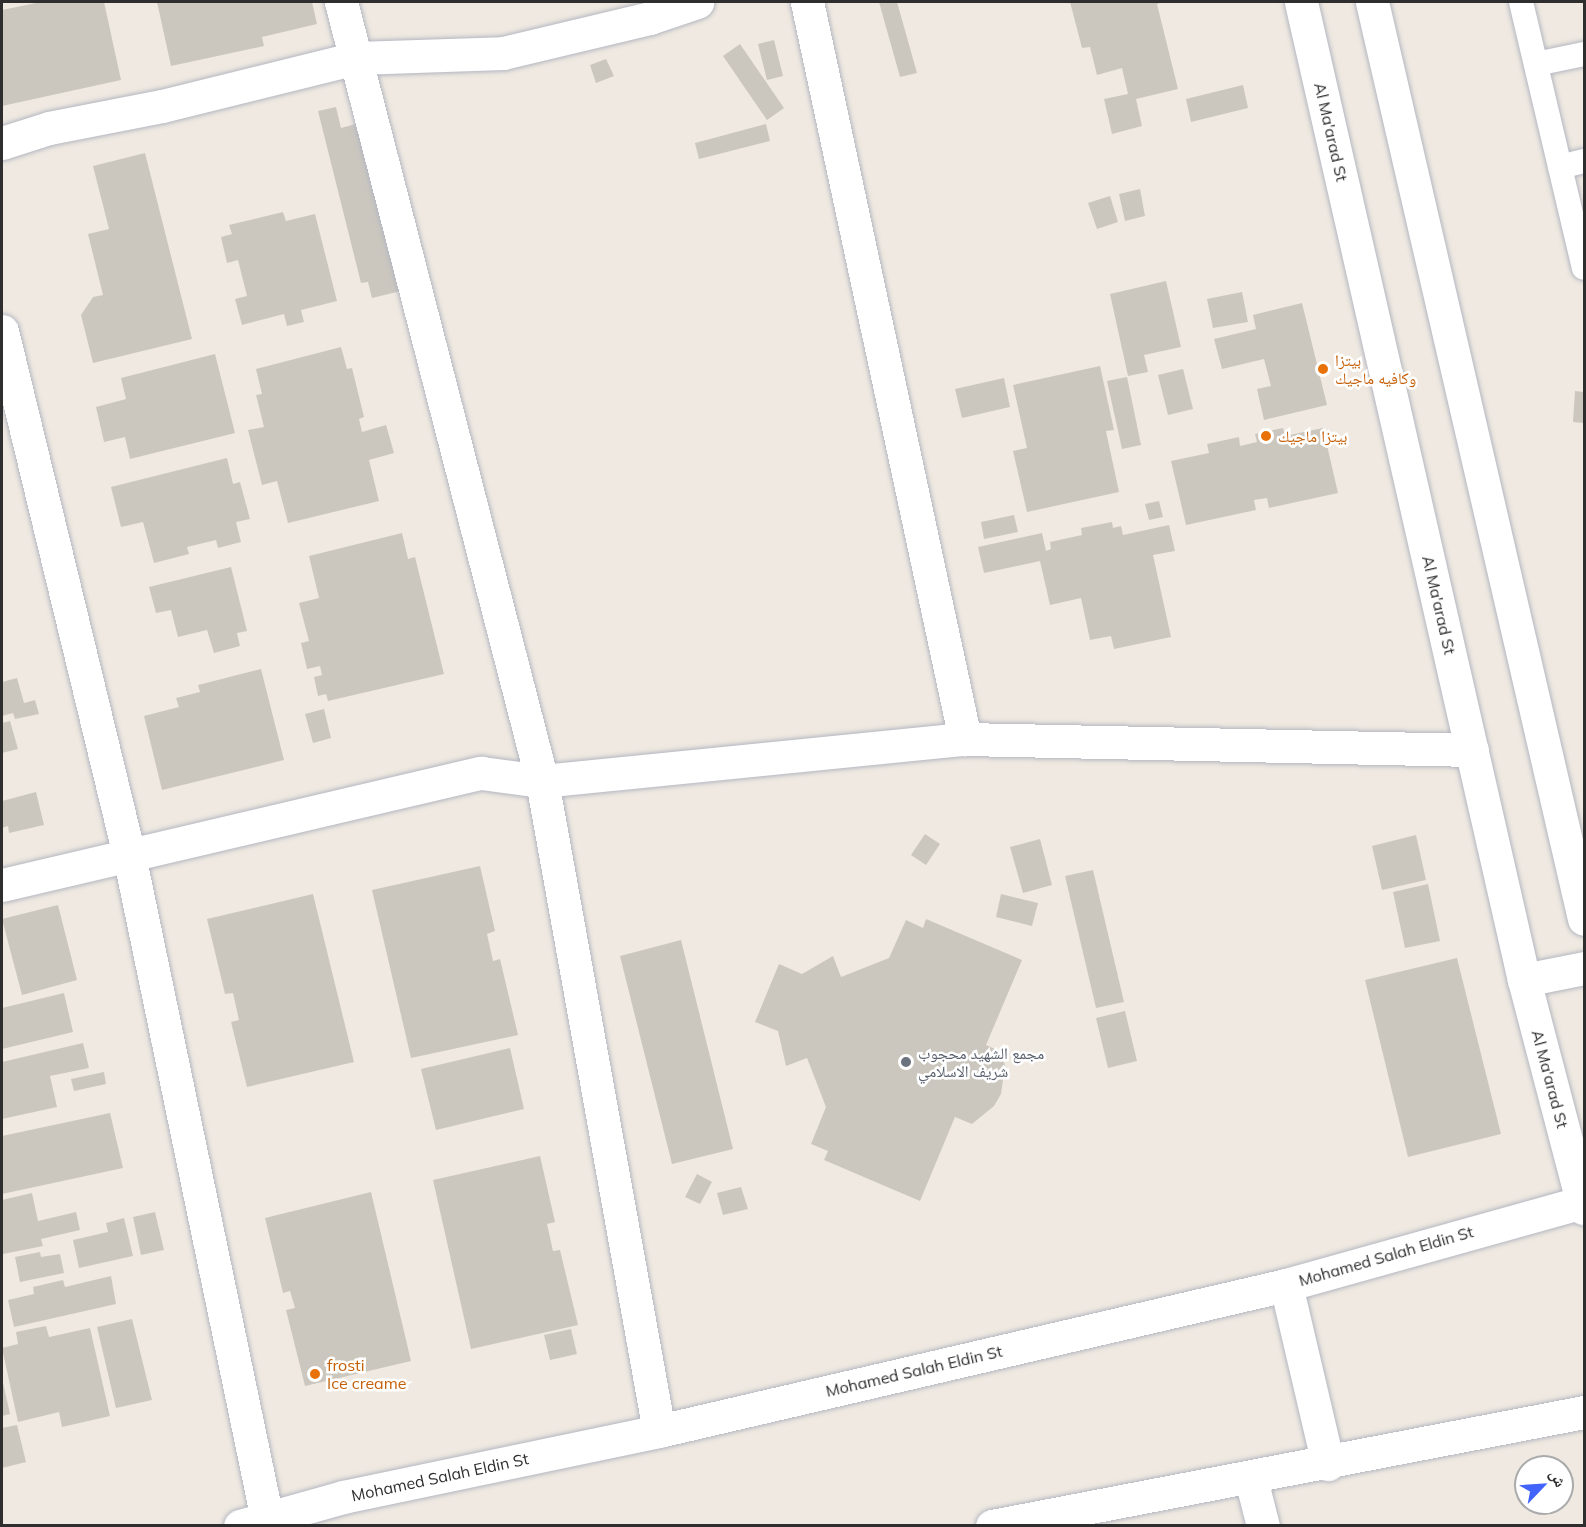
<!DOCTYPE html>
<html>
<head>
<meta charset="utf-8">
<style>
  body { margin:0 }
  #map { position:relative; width:1586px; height:1527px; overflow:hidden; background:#efe9e1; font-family:Mulish,"Noto Naskh Arabic",sans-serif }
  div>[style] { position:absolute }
  .building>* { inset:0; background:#cbc7bf }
  .roads { filter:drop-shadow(0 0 2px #b4b7c1) drop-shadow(0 0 2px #b4b7c1) }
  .service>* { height:24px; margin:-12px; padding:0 12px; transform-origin:12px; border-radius:12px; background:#fff }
  .minor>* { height:33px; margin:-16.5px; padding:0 16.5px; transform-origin:16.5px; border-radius:16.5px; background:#fff }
  .secondary>* { height:33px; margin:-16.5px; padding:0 16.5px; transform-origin:16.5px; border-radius:16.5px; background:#fff }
  .dots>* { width:16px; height:16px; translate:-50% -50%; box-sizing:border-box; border:3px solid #fff; border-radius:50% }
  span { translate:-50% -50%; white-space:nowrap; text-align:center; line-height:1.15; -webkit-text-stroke:5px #fff; paint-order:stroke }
  .street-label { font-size:16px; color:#2e2e2e }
  .food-label { font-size:16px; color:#c56008 }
  .left { translate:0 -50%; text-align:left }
  .worship-label { font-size:16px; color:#5b616d }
  .frame { position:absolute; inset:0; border:3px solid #2e2e2e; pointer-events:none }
  .north { position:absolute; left:1514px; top:1455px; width:60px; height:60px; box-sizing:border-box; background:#fff; border:2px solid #ababab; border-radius:50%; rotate:65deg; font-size:16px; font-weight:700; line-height:24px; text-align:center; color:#2e2e2e }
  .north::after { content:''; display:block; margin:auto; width:21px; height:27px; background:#4264fb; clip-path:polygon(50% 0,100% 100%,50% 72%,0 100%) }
</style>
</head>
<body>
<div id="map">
  <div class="building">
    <div style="clip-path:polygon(41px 2px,104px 2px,121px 80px,2px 106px,2px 10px)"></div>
    <div style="clip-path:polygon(157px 2px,312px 2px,317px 24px,262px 37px,264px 46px,171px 66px)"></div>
    <div style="clip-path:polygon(879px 2px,897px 2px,917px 73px,900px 77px)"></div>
    <div style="clip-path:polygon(1070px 2px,1164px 2px,1157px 4px,1178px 89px,1136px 99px,1142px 126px,1112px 134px,1104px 99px,1128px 94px,1122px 68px,1097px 75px,1090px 47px,1082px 48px)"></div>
    <div style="clip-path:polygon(774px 40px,783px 76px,767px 80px,758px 44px)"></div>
    <div style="clip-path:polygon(740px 44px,784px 108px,767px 120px,723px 56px)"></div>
    <div style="clip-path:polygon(606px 59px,614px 76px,596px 83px,590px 65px)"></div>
    <div style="clip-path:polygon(1243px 85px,1248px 108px,1191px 122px,1186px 99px)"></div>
    <div style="clip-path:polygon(336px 107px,341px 128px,367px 121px,401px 291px,372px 298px,368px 282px,361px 283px,318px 111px)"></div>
    <div style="clip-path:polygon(766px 124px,770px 141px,699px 159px,695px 143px)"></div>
    <div style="clip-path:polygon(145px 153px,192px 339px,93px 363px,81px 315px,93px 297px,103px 295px,88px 234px,109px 229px,93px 166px)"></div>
    <div style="clip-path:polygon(1140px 189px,1145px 216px,1125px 221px,1119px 194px)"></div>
    <div style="clip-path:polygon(1110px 196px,1118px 222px,1097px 229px,1088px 203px)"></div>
    <div style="clip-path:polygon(283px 212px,286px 221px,315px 214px,337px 301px,301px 310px,304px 322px,287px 326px,284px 314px,242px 325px,235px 299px,247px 296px,238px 260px,227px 263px,221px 237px,232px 234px,229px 225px)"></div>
    <div style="clip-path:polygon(1166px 281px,1181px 347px,1144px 355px,1148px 372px,1128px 376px,1110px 294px)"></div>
    <div style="clip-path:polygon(1242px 292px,1248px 322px,1213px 328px,1207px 299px)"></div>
    <div style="clip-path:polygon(1302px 303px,1327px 405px,1264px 420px,1257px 389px,1271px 386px,1264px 359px,1222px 369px,1214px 339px,1256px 329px,1253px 315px)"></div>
    <div style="clip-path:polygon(341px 347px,347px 369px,352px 368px,364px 417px,359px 419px,362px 432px,386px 425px,394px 453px,369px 460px,379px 501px,288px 523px,277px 481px,262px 485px,248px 430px,264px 427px,256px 395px,262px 394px,256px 369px)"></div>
    <div style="clip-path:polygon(215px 354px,235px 433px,130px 459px,125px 437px,104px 442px,96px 407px,126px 399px,121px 378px)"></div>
    <div style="clip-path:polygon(1100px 366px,1114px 430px,1106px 431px,1119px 492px,1027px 512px,1013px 451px,1027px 448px,1013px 385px)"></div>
    <div style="clip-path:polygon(1183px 369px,1193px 409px,1168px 415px,1158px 375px)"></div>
    <div style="clip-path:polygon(1127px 377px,1141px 445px,1122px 449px,1107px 381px)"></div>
    <div style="clip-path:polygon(1004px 378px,1010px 407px,962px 418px,955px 389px)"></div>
    <div style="clip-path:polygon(1575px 391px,1584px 392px,1584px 423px,1573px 422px)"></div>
    <div style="clip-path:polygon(1283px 428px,1285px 436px,1323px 428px,1338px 493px,1269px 508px,1267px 498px,1254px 500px,1256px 510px,1186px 525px,1171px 461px,1209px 453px,1207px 444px,1239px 437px,1240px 446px,1257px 442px,1255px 434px)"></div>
    <div style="clip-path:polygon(227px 458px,233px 484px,240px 482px,250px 519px,236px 522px,241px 542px,218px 548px,216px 540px,187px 547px,189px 554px,154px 563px,143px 522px,121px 527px,111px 487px)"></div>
    <div style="clip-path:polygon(1159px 501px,1163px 517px,1149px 520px,1145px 504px)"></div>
    <div style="clip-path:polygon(1014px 515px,1018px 532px,984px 539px,981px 522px)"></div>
    <div style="clip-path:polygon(1112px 522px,1113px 528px,1121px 526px,1123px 535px,1169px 525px,1175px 551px,1153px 555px,1171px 637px,1114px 649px,1111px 636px,1090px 640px,1081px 598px,1050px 605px,1040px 561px,984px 573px,978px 547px,1042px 533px,1046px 551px,1051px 549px,1050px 542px,1082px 535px,1081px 528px)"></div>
    <div style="clip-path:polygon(402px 533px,408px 559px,415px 557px,444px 674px,328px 701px,326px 694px,318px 696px,314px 677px,322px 675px,320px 666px,307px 669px,301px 643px,309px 641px,299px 603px,319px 598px,309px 556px)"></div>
    <div style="clip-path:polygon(231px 567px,247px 631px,237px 633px,240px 646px,214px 653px,207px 630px,178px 637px,171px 610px,156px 613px,149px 587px)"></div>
    <div style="clip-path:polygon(261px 669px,284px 760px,162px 790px,144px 716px,179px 707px,176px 698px,200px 692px,198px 685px)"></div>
    <div style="clip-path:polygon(17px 678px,24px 703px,35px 700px,39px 714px,15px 719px,13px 713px,2px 716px,2px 682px)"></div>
    <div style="clip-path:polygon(324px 709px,331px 738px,313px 743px,305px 714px)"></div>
    <div style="clip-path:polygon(10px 721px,18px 749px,2px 753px,2px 723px)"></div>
    <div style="clip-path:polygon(36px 792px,44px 825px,9px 833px,8px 826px,2px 828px,2px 801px)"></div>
    <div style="clip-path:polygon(925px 834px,940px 844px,926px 865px,911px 855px)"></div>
    <div style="clip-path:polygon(1416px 835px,1426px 880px,1382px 890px,1372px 846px)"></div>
    <div style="clip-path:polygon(1040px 839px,1052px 885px,1023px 893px,1010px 847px)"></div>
    <div style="clip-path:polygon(480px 866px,495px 931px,487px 934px,493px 961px,500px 959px,518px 1035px,411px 1058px,372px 890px)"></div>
    <div style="clip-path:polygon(1093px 870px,1124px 1002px,1096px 1008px,1065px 876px)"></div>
    <div style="clip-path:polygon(1428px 884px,1440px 941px,1405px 948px,1393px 892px)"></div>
    <div style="clip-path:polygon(313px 894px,354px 1062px,247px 1087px,231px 1022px,239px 1020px,233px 993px,225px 994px,207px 919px)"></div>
    <div style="clip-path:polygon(1001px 894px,1038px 903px,1032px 926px,996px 917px)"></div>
    <div style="clip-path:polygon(58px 905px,77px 980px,22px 995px,2px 919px)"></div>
    <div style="clip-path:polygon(926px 919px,1022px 960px,986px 1045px,1002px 1052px,1005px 1066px,1001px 1094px,994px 1106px,972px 1124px,955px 1117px,920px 1201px,824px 1160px,828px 1151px,811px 1144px,826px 1107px,807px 1058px,786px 1066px,778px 1031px,755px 1022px,779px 964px,802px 974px,833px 956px,841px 977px,889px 958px,906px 920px,923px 928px)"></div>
    <div style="clip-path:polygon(681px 940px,733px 1149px,672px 1164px,620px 956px)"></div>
    <div style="clip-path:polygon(1457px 958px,1501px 1134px,1408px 1157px,1365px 980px)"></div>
    <div style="clip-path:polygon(64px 993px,73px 1032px,2px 1049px,2px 1008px)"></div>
    <div style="clip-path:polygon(1125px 1011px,1137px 1061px,1108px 1068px,1096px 1018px)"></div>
    <div style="clip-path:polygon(83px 1043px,89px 1068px,50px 1076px,57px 1107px,2px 1119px,2px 1062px)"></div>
    <div style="clip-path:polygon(510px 1048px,524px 1109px,436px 1130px,421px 1069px)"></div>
    <div style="clip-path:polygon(104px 1072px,106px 1084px,74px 1091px,71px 1079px)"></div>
    <div style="clip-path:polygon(110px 1113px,123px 1168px,2px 1194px,2px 1136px)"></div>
    <div style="clip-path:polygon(540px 1156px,555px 1222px,547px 1224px,553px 1251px,560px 1250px,578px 1325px,471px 1349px,433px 1180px)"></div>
    <div style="clip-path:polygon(697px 1174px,712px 1182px,700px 1204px,685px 1197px)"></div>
    <div style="clip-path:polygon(741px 1187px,748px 1209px,723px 1215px,717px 1193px)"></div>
    <div style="clip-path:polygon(371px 1192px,411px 1361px,305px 1386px,286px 1310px,295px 1308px,290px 1291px,283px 1293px,265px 1218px)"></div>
    <div style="clip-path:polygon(32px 1193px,38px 1221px,76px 1212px,80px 1230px,41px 1239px,43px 1246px,3px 1254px,2px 1200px)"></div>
    <div style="clip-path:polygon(155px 1212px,164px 1250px,141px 1255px,133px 1217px)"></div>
    <div style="clip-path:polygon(124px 1218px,133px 1256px,79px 1268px,73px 1240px,108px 1232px,106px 1223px)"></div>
    <div style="clip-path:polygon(40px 1252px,41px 1257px,60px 1254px,64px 1273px,20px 1282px,15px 1257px)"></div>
    <div style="clip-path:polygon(111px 1276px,116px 1304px,14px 1327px,8px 1300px,34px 1294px,33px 1287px,63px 1280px,65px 1287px)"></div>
    <div style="clip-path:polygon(132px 1319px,152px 1400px,116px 1408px,97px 1327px)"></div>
    <div style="clip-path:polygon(46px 1326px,49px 1337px,90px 1328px,110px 1416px,62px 1427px,59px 1412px,18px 1422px,2px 1348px,18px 1344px,16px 1332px)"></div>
    <div style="clip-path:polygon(571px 1329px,577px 1354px,550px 1360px,544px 1335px)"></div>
    <div style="clip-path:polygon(2px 1378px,10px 1414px,2px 1416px)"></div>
    <div style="clip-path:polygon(17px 1425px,26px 1462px,2px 1468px,2px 1428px)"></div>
  </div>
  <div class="roads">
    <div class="service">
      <div style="left:1521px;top:2px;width:273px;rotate:76.7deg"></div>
      <div style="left:1536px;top:64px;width:49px;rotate:-11.8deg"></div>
      <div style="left:1560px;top:167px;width:25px;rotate:-14deg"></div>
    </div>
    <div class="minor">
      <div style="left:341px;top:2px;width:805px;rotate:75.53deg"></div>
      <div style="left:542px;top:781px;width:660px;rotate:79.8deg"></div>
      <div style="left:807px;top:2px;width:754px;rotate:77.9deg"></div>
      <div style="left:2px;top:143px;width:49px;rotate:-17.7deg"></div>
      <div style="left:49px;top:128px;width:115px;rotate:-11deg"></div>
      <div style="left:162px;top:106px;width:200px;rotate:-13.9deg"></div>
      <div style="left:356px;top:58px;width:147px;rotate:-1.9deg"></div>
      <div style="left:503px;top:53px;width:151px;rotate:-13.4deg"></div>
      <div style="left:650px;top:18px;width:50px;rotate:-18.8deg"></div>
      <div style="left:2px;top:331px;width:539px;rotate:76.38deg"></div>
      <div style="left:129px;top:855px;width:678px;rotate:78.26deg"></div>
      <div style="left:2px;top:885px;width:492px;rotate:-13.2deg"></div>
      <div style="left:481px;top:773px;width:62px;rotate:7.5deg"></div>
      <div style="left:542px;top:781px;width:425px;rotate:-5.7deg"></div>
      <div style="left:965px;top:739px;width:507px;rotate:1.24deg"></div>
      <div style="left:1524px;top:980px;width:61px;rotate:-11.3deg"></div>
      <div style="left:1251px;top:1479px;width:49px;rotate:75.7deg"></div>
    </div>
    <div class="secondary">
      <div style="left:1301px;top:2px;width:1003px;rotate:77.16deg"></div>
      <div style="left:1524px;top:980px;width:236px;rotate:75.3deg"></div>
      <div style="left:1372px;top:2px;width:941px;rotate:76.98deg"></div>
      <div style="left:1286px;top:1285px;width:184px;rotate:76.8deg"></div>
      <div style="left:240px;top:1526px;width:107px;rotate:-15.7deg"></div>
      <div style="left:343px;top:1497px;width:323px;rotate:-11.8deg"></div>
      <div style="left:659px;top:1431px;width:644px;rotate:-13.11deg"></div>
      <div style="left:1286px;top:1285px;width:309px;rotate:-15.6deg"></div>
      <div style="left:992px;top:1526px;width:603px;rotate:-10.9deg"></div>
    </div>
  </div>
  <div class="dots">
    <div style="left:1323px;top:369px;background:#e8710a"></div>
    <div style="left:1266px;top:436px;background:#e8710a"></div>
    <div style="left:906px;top:1062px;background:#6b7280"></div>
    <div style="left:315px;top:1374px;background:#e8710a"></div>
  </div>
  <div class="street-label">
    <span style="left:1331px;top:132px;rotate:77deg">Al Ma'arad St</span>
    <span style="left:1439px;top:605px;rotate:77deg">Al Ma'arad St</span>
    <span style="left:1550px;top:1079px;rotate:75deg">Al Ma'arad St</span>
    <span style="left:1386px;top:1256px;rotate:-16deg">Mohamed Salah Eldin St</span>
    <span style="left:914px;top:1371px;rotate:-13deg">Mohamed Salah Eldin St</span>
    <span style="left:440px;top:1477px;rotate:-12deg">Mohamed Salah Eldin St</span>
  </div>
  <div class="food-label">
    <span class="left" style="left:1335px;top:369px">بيتزا<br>وكافيه ماجيك</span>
    <span class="left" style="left:1278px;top:436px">بيتزا ماجيك</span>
    <span class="left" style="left:327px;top:1374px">frosti<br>Ice creame</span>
  </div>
  <div class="worship-label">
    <span class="left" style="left:918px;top:1062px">مجمع الشهيد محجوب<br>شريف الاسلامي</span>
  </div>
  <div class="frame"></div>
  <div class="north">ش</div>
</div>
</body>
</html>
